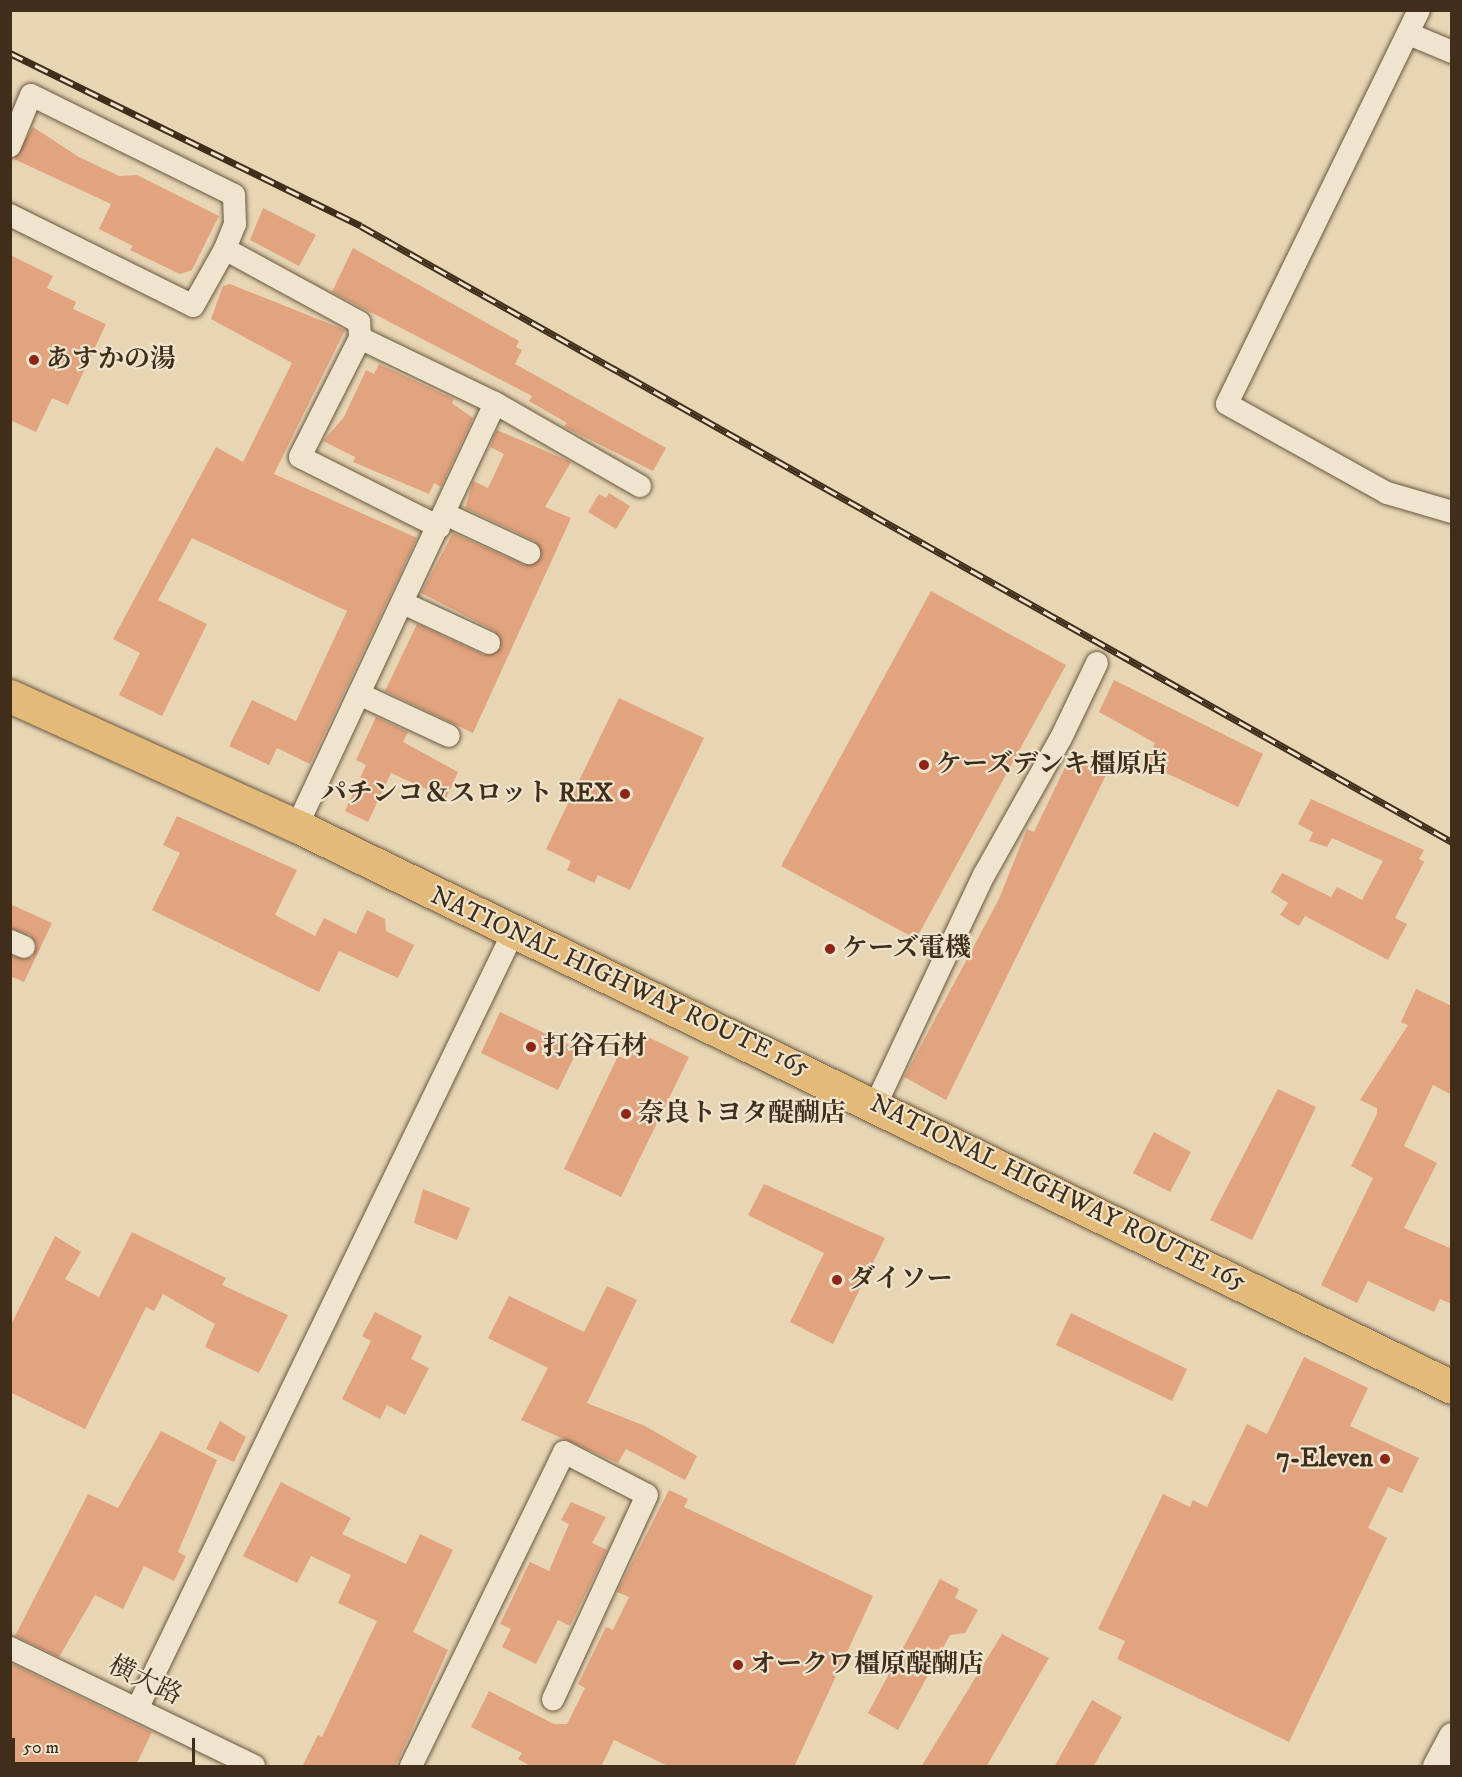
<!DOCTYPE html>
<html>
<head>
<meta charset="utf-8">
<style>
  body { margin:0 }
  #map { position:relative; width:1462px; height:1777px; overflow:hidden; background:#e7d5b4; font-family:"IM FELL DW Pica","Noto Serif JP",serif }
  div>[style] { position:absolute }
  .building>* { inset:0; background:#e2a47e }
  .roads { filter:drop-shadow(0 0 2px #6a5840) drop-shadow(0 0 2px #6a5840) }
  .minor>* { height:22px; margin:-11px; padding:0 11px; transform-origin:11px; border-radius:11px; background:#efe4ce }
  .tertiary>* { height:27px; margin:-13.5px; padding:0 13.5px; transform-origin:13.5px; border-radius:13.5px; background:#efe4ce }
  .trunk>* { height:33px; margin:-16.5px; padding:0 16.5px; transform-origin:16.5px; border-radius:16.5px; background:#e4ba7a }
  .rail>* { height:7px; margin-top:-3.5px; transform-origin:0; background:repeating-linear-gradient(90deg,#efe4ce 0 14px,#412e1a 0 28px); box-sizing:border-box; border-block:2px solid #412e1a }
  .dots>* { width:16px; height:16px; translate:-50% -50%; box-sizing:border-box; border:3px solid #efe4ce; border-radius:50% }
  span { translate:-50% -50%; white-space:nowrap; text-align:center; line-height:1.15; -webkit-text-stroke:4.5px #efe4ce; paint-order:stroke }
  .poi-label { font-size:26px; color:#412e1a; font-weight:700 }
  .left { translate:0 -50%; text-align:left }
  .right { translate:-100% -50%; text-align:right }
  .street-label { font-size:26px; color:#412e1a }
  .frame { position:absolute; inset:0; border:12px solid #412e1a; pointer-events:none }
  .scale { position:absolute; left:12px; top:1738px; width:183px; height:27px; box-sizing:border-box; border:3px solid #412e1a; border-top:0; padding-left:8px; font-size:18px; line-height:21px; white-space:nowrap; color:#412e1a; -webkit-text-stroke:4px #efe4ce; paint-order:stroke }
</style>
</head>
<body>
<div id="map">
  <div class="building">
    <div style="clip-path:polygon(33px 127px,79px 157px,119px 176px,137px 175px,219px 216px,192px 270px,180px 274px,130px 250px,133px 246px,99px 229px,111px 204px,14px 159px)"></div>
    <div style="clip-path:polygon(263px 208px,316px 235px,299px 266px,250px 240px)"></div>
    <div style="clip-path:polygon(353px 248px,519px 341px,516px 347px,522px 350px,515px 364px,666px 448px,653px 471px,564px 427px,567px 423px,529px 401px,532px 396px,332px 292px)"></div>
    <div style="clip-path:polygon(10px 255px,53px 276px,47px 288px,76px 302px,73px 309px,106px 324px,68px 405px,52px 398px,36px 432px,10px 420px)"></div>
    <div style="clip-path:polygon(230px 284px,345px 330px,274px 474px,417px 538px,310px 764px,277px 748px,269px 765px,229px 746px,252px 700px,296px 721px,347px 611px,192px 538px,158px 600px,207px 624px,162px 716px,119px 695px,140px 653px,113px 639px,216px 447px,243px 462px,292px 363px,211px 319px,223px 286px)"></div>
    <div style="clip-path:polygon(379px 364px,454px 399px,452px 403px,473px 418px,441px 487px,434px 483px,429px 494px,353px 462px,355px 457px,323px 441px,344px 417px,366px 370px,374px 374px)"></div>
    <div style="clip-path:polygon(497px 430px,571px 462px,545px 507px,571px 518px,473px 733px,385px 691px,417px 624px,484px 655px,501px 648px,495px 631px,421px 593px,453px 533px,524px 565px,541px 558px,535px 541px,465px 508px,473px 481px,488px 488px,504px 454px,490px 447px)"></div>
    <div style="clip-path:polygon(609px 493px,630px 506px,616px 529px,588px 512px,599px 494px,606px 498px)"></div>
    <div style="clip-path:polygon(931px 591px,1066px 665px,916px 939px,781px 866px)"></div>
    <div style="clip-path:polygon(1114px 680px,1263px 754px,1238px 807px,1145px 763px,1155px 743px,1099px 712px)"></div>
    <div style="clip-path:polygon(619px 698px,704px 738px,630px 890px,598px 875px,594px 883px,567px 870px,571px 861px,546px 849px)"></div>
    <div style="clip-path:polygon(376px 717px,408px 732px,403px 742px,458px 772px,446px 798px,391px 773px,368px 822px,345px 811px,366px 765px,356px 760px)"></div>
    <div style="clip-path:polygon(1070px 757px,1106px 775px,946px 1100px,904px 1077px,999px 899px,1027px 829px,1034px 832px)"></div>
    <div style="clip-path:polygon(1311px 799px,1424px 850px,1419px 859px,1424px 862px,1395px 918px,1407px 924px,1388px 960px,1305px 916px,1299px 926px,1280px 915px,1288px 903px,1271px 892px,1282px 873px,1331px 897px,1337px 887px,1362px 900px,1383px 861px,1332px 838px,1327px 847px,1309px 841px,1313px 832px,1298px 824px)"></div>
    <div style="clip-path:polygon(177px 816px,297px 870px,275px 915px,315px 936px,324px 918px,356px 934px,367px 910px,385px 919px,386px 931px,414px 945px,398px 978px,339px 951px,319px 992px,152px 910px,180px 853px,163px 845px)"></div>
    <div style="clip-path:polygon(10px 904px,52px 923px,24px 982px,10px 976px,10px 956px,32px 958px,37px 945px,30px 935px,10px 928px)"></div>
    <div style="clip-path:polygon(1416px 989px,1452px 1006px,1452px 1095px,1433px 1085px,1404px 1146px,1437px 1163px,1404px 1228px,1452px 1249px,1452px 1304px,1440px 1299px,1434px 1312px,1368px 1281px,1357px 1303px,1321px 1285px,1373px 1178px,1351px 1166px,1377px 1114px,1377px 1108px,1360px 1100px,1408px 1025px,1401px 1022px)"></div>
    <div style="clip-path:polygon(500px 1012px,578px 1049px,558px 1090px,481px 1053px)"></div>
    <div style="clip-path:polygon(640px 1033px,689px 1057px,621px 1197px,564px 1169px,618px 1056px,628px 1060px)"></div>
    <div style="clip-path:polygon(1278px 1089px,1316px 1107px,1252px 1240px,1210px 1220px)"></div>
    <div style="clip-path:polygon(1154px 1132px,1191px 1152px,1170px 1192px,1133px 1173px)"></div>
    <div style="clip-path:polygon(764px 1184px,885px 1238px,833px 1344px,790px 1322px,824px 1253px,748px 1215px)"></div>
    <div style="clip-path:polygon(423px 1189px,470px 1208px,457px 1240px,414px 1223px)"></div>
    <div style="clip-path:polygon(132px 1232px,226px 1278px,222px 1285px,288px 1315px,259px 1373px,205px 1347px,215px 1324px,163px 1294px,154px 1311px,146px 1307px,85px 1429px,10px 1392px,10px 1327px,55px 1236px,81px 1252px,65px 1279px,99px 1297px)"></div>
    <div style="clip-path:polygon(607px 1286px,637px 1300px,587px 1403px,645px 1426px,697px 1456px,685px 1480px,626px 1449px,618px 1463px,521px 1420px,548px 1368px,488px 1338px,509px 1296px,584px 1332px)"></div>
    <div style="clip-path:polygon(375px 1312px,422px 1336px,411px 1359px,429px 1368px,405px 1415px,387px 1405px,380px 1419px,342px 1399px,371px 1341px,362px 1336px)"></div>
    <div style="clip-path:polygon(1071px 1313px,1187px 1369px,1172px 1401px,1056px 1345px)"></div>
    <div style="clip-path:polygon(1304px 1357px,1368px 1388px,1350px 1426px,1419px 1458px,1402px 1493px,1388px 1487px,1368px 1528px,1387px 1538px,1289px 1742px,1117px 1659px,1125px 1641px,1098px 1629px,1163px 1494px,1190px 1507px,1193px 1500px,1207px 1507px,1247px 1424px,1267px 1434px)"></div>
    <div style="clip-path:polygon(220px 1421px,246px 1437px,234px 1462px,206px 1449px)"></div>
    <div style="clip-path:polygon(161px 1431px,217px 1460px,178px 1552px,186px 1556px,174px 1581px,144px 1566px,123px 1609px,95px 1595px,59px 1657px,15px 1636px,88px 1494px,118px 1508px)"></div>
    <div style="clip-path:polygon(281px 1482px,351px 1518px,342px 1534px,406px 1564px,420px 1534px,453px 1550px,413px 1632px,448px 1650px,395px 1767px,302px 1767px,318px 1735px,322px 1737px,377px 1621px,338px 1603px,351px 1575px,311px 1556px,297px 1583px,243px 1556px)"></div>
    <div style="clip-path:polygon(669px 1490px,688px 1499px,684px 1507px,873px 1596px,794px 1767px,670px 1767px,614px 1740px,601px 1767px,532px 1767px,518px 1759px,522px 1753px,471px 1727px,489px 1691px,554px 1724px,567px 1724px,585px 1688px,578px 1684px,606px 1627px,613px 1630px,629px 1597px,617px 1592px)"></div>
    <div style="clip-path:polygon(571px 1502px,606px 1517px,592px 1543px,607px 1550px,570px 1626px,558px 1620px,536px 1664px,502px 1647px,511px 1629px,500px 1624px,530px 1562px,549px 1571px,569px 1524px,561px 1520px)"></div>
    <div style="clip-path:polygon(940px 1579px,959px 1589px,955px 1598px,978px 1610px,965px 1633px,950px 1635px,898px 1730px,868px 1713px)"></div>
    <div style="clip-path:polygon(1002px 1634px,1049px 1658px,986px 1767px,921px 1767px)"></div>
    <div style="clip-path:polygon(10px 1663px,152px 1732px,135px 1767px,10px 1767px)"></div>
    <div style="clip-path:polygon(1092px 1700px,1122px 1717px,1093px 1767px,1054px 1767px)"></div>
  </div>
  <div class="roads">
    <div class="minor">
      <div style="left:1419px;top:10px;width:438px;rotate:116deg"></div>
      <div style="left:1227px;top:404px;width:183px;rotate:29.1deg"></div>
      <div style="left:1387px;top:493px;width:68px;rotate:16.3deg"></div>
      <div style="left:1409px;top:34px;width:47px;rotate:22.7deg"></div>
      <div style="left:10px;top:146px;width:55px;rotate:-67.6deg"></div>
      <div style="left:31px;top:95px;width:226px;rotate:26.2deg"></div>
      <div style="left:234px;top:195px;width:29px;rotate:88deg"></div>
      <div style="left:235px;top:224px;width:27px;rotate:112deg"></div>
      <div style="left:10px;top:215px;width:204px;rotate:26.4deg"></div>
      <div style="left:193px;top:306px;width:65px;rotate:-60.7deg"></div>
      <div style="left:225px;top:249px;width:153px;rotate:28.6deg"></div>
      <div style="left:359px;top:322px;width:16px;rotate:86deg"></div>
      <div style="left:360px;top:338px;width:150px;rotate:25.7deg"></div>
      <div style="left:495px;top:403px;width:167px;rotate:29.8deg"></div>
      <div style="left:360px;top:338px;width:133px;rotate:116.8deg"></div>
      <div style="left:300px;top:457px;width:156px;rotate:26.7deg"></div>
      <div style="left:445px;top:514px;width:93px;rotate:24.9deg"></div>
      <div style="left:403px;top:603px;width:95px;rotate:24.9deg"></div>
      <div style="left:359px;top:694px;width:99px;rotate:25deg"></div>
      <div style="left:297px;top:826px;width:467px;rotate:-64.9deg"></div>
      <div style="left:10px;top:941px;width:15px;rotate:23deg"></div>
      <div style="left:876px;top:1104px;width:253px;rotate:-64.8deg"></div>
      <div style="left:984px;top:875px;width:157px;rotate:-60.7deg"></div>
      <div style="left:1061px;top:738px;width:83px;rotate:-64.4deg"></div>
      <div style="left:10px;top:1648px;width:271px;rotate:25.8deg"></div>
      <div style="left:137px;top:1709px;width:862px;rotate:-64.15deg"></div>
      <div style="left:411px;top:1766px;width:349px;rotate:-64deg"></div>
      <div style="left:564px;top:1452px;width:93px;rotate:27.4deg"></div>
      <div style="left:647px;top:1495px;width:225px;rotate:114.7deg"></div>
    </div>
    <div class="tertiary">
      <div style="left:1436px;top:1766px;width:34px;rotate:-62deg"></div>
    </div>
    <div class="trunk">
      <div style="left:10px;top:696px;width:315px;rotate:24.4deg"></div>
      <div style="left:297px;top:826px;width:1284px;rotate:25.91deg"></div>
    </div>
  </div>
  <div class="rail">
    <div style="left:10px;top:53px;width:391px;rotate:26.2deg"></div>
    <div style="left:361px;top:226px;width:1253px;rotate:29.45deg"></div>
  </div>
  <div class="dots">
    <div style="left:34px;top:360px;background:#8f2418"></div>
    <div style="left:924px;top:765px;background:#8f2418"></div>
    <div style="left:625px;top:794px;background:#8f2418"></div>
    <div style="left:830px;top:949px;background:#8f2418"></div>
    <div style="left:531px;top:1047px;background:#8f2418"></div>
    <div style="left:626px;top:1114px;background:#8f2418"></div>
    <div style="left:837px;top:1280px;background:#8f2418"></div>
    <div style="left:1385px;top:1459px;background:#8f2418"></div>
    <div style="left:738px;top:1665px;background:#8f2418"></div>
  </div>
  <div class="poi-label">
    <span class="left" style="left:46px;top:360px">あすかの湯</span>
    <span class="left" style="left:936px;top:765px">ケーズデンキ橿原店</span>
    <span class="right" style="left:613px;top:794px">パチンコ＆スロット REX</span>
    <span class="left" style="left:842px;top:949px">ケーズ電機</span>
    <span class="left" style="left:543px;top:1047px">打谷石材</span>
    <span class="left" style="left:638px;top:1114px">奈良トヨタ醍醐店</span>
    <span class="left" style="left:849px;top:1280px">ダイソー</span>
    <span class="right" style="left:1373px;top:1459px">7-Eleven</span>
    <span class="left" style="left:750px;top:1665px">オークワ橿原醍醐店</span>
  </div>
  <div class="street-label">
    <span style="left:620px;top:982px;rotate:25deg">NATIONAL HIGHWAY ROUTE 165</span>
    <span style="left:1058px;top:1193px;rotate:26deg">NATIONAL HIGHWAY ROUTE 165</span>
    <span style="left:145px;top:1681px;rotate:26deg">横大路</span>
  </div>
  <div class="frame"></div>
  <div class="scale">50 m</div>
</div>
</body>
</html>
